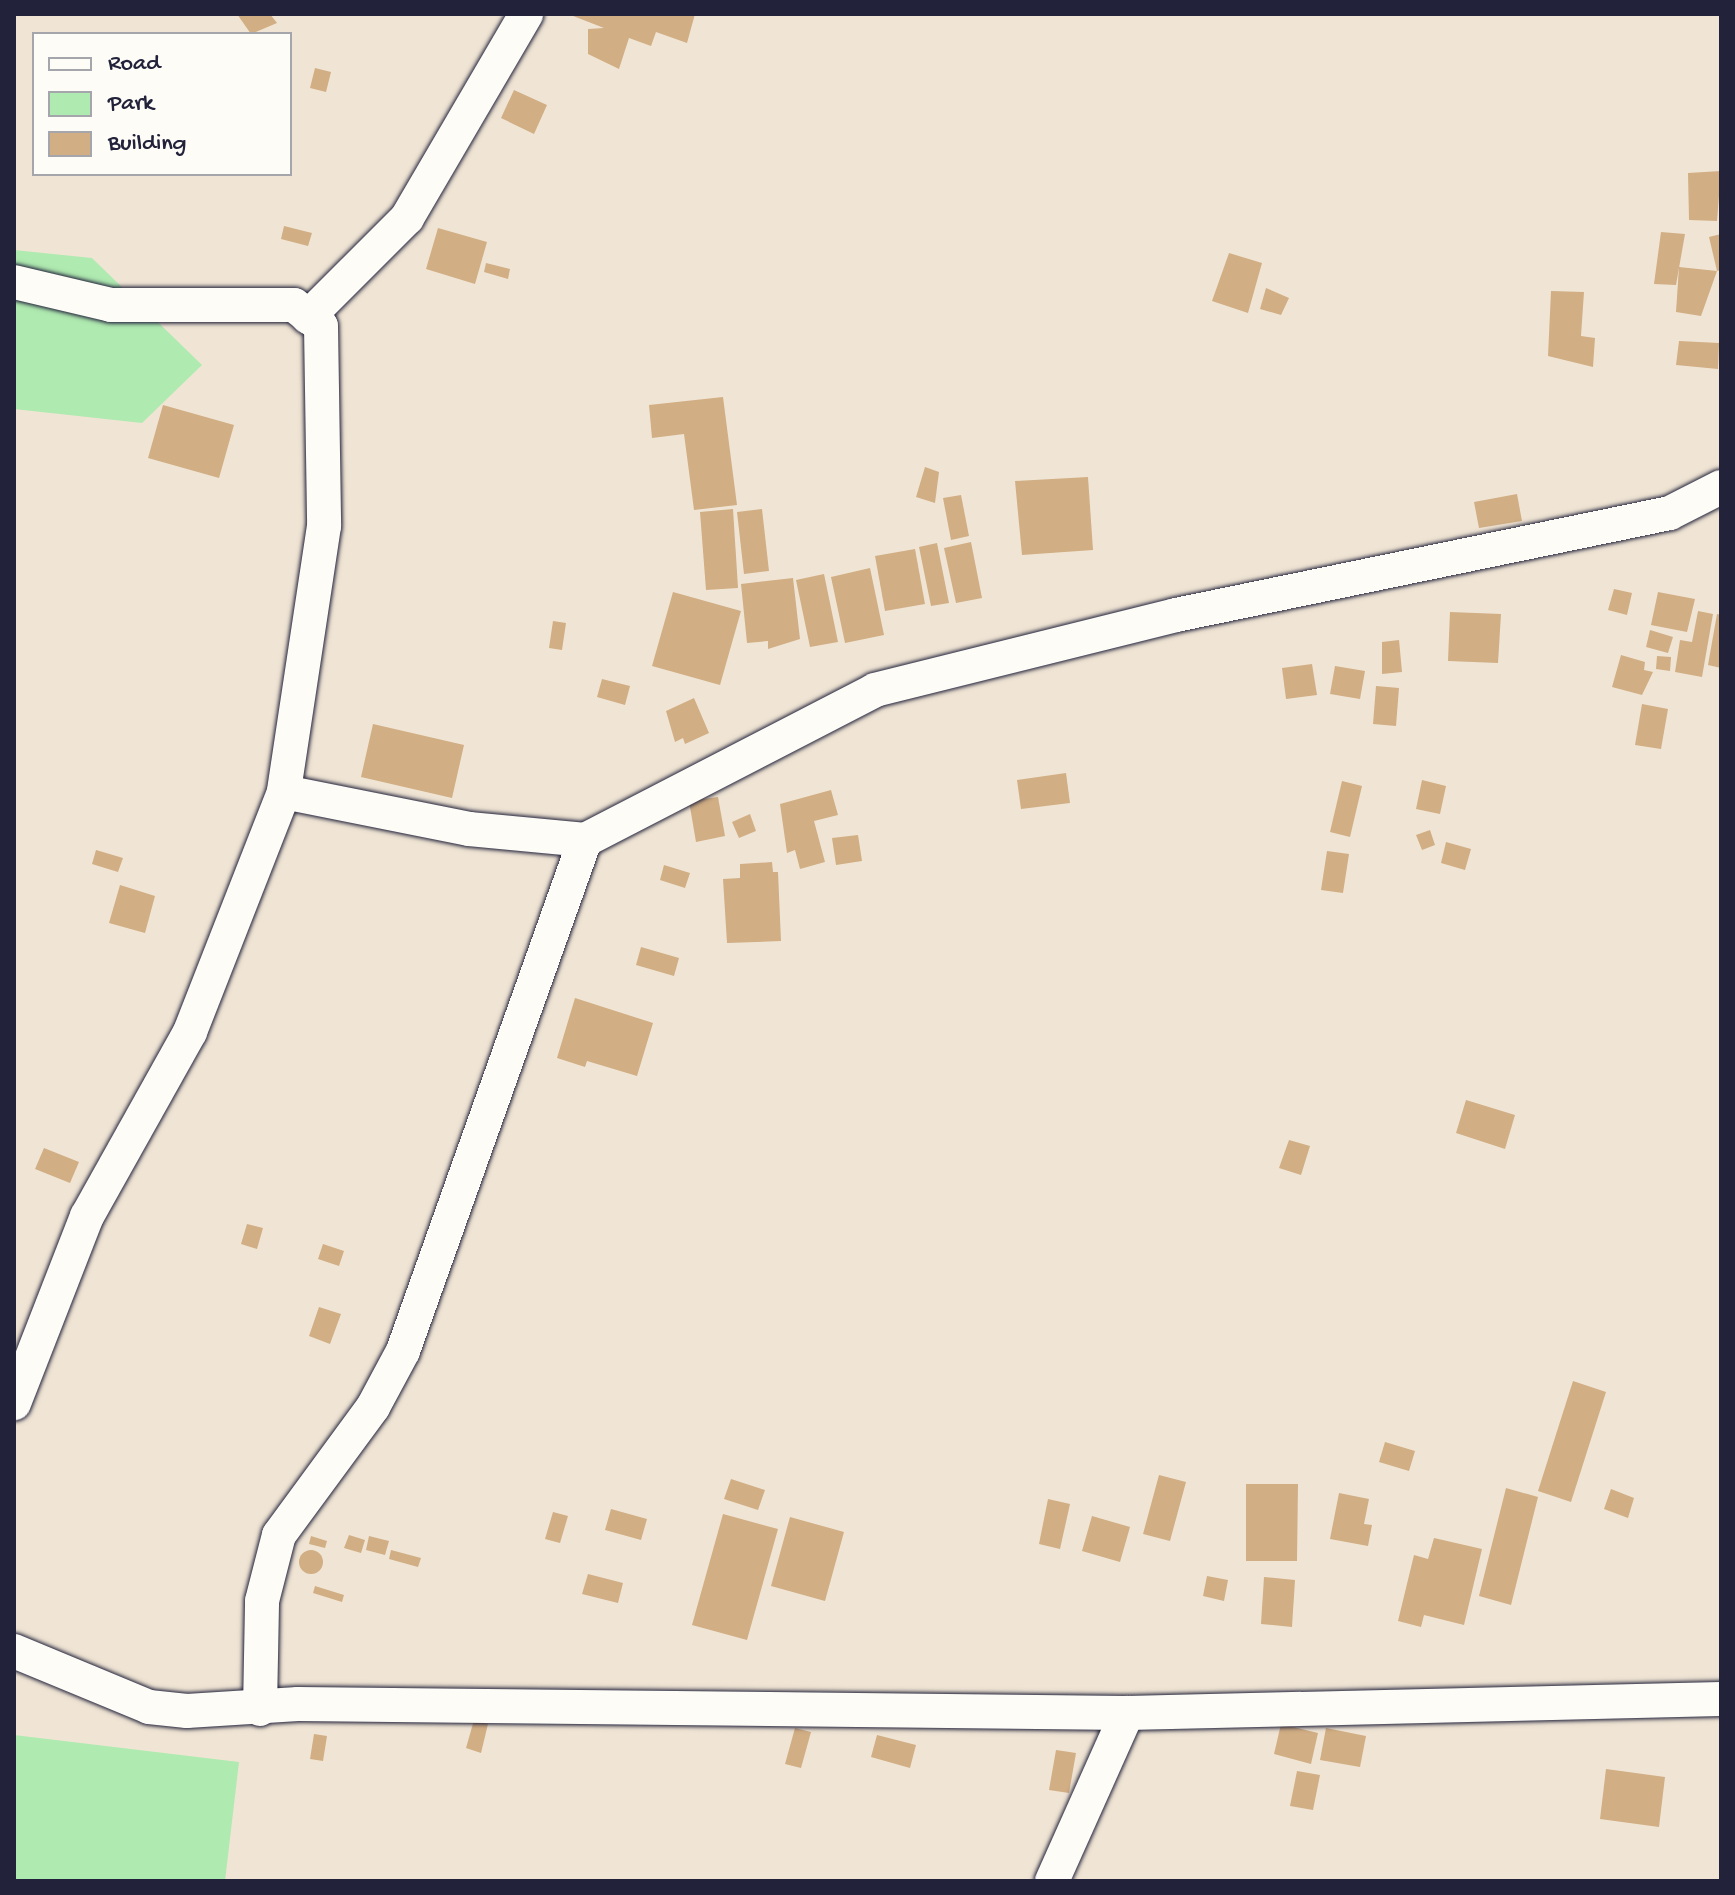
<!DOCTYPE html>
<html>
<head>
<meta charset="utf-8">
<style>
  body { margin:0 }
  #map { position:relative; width:1735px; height:1895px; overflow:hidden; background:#f0e5d4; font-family:"Gochi Hand",sans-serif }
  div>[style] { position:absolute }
  .green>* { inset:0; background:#afeab0 }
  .building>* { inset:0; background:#d1ae84 }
  .round { border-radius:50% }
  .roads { filter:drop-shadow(0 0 2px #22223b) drop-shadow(0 0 2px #22223b) }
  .street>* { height:34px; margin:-17px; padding:0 17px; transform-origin:17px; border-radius:17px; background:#fdfcf7 }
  span { translate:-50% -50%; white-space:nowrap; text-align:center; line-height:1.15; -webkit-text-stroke:6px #fdfcf7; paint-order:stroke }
  .frame { position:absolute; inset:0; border:16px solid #22223b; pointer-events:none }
  .legend { position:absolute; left:32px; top:32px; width:260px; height:144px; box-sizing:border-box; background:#fdfcf7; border:2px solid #a5a5ac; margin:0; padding:10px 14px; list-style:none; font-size:24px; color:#22223b }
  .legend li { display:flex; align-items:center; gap:16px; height:40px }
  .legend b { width:40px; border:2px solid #a5a5ac }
</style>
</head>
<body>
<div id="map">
  <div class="green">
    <div style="clip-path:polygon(14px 250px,92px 258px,202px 365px,142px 423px,14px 409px)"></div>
    <div style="clip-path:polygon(14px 1735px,239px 1762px,225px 1881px,14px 1881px)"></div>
  </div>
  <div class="building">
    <div style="clip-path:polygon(237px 14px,270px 14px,277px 23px,251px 34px)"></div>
    <div style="clip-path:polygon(568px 14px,695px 14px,687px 43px,656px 32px,651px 46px,629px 38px,619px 69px,588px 54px,588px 29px,604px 28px)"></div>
    <div style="clip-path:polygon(315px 68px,331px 72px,326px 92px,310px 88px)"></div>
    <div style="clip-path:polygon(514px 90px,547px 105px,534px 134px,501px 118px)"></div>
    <div style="clip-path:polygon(1721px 171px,1717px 221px,1689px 220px,1688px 173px)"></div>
    <div style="clip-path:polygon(284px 226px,312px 233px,308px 246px,281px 239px)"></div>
    <div style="clip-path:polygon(438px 228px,487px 242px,475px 284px,426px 269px)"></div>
    <div style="clip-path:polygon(1661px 232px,1685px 234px,1676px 285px,1654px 284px)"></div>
    <div style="clip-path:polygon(1721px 234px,1721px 270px,1717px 271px,1709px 237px)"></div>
    <div style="clip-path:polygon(1229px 253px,1262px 263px,1248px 313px,1212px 301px)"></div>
    <div style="clip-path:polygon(486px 263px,510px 269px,508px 279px,484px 272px)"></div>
    <div style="clip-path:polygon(1679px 267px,1717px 271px,1701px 316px,1676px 312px)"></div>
    <div style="clip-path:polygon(1266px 288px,1289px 298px,1281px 315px,1260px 309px)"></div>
    <div style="clip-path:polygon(1551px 291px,1584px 292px,1581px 336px,1595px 338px,1593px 367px,1548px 356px)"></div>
    <div style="clip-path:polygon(1679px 341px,1719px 343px,1718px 369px,1676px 365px)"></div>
    <div style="clip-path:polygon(723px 397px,737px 505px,694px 510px,684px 434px,652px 438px,649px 405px)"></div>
    <div style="clip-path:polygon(163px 405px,234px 425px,219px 478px,148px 458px)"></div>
    <div style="clip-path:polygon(925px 467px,939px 472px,935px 503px,916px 497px)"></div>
    <div style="clip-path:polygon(1088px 477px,1093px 550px,1022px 555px,1015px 481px)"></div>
    <div style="clip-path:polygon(1517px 494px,1522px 521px,1479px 528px,1474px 502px)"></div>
    <div style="clip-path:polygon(961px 495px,969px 536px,951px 540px,943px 498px)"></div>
    <div style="clip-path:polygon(733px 509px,738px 588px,706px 590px,700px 512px)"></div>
    <div style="clip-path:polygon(762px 509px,769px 571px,744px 574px,737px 512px)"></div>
    <div style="clip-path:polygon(971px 542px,982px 598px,956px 603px,944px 548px)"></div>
    <div style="clip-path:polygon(937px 543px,949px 603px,931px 606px,919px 547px)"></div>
    <div style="clip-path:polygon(915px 549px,925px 604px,885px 611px,875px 556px)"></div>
    <div style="clip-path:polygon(870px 568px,884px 635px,845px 643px,831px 577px)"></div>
    <div style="clip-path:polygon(824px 574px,838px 642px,810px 647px,796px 580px)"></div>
    <div style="clip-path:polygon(793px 578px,800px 639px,768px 649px,768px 641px,747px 643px,741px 584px)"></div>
    <div style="clip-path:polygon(1614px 589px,1632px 593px,1627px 615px,1608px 610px)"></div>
    <div style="clip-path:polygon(673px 592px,741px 611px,720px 685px,652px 666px)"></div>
    <div style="clip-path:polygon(1658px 592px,1695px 599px,1687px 632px,1651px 625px)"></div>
    <div style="clip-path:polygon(1698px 611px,1713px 614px,1702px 677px,1675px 672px,1680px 640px,1692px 642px)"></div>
    <div style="clip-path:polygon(1450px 612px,1501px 614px,1498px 663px,1448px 661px)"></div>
    <div style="clip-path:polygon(1717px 614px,1721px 615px,1721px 668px,1708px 665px)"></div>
    <div style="clip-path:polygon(553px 621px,566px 623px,562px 650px,549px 648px)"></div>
    <div style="clip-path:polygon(1650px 630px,1673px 637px,1668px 653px,1646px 647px)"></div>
    <div style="clip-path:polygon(1399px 640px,1402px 672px,1382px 674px,1382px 642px)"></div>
    <div style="clip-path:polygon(1621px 655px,1645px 662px,1644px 670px,1653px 672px,1642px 695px,1612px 687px)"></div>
    <div style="clip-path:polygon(1657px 656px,1671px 657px,1670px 671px,1656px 669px)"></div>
    <div style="clip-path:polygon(1312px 664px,1317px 695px,1286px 699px,1282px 668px)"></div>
    <div style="clip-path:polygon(1335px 666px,1365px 671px,1360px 699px,1330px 694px)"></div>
    <div style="clip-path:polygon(602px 679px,630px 686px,625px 705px,597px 697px)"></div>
    <div style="clip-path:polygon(1376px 686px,1399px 688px,1396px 726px,1373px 724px)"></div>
    <div style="clip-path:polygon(694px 698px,709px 733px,685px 744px,683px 738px,675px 742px,666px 711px)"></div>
    <div style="clip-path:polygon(1642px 704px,1668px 709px,1661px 749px,1635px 745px)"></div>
    <div style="clip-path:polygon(373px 724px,464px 745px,452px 798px,361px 777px)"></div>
    <div style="clip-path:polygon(1066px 773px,1070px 803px,1021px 809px,1017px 780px)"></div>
    <div style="clip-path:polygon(1422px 780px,1446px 786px,1440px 814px,1416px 809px)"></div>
    <div style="clip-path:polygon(1342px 781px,1362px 786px,1350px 837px,1330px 832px)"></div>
    <div style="clip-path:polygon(831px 790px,838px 815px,814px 821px,825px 862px,800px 869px,795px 850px,787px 853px,780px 804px)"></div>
    <div style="clip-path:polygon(718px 797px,725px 836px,696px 842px,689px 801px)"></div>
    <div style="clip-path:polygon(750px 814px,756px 831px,739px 838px,732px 822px)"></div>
    <div style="clip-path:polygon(1430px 830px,1435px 845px,1422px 850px,1416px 835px)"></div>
    <div style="clip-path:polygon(858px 835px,862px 861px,836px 865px,832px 838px)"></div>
    <div style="clip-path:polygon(1446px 842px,1471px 849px,1465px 870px,1441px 863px)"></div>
    <div style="clip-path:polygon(96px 850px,123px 858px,118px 872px,92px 864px)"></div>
    <div style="clip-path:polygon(1327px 851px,1349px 854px,1343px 893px,1321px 890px)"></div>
    <div style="clip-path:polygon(772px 862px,773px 872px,778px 872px,781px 941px,727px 943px,723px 879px,740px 878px,740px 864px)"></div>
    <div style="clip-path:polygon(664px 865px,690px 873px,685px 888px,660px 880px)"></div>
    <div style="clip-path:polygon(120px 885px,155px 896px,145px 933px,109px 923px)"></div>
    <div style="clip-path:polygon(641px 947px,679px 958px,674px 976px,636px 965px)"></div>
    <div style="clip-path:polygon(575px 998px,653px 1023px,637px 1076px,587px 1061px,585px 1067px,557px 1058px)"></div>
    <div style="clip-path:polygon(1466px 1100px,1515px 1115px,1505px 1149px,1456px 1133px)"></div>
    <div style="clip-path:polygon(1289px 1140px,1310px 1146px,1301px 1175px,1279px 1168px)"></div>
    <div style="clip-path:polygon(44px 1148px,79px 1162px,70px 1183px,35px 1169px)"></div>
    <div style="clip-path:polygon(247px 1224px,263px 1228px,257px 1249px,241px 1244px)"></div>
    <div style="clip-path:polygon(323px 1244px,344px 1251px,339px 1266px,318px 1259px)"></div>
    <div style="clip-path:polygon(319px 1307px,341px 1314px,330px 1344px,309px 1336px)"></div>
    <div style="clip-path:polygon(1573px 1381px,1606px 1392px,1571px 1502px,1538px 1491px)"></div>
    <div style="clip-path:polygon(1385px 1442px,1415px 1451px,1409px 1471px,1379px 1462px)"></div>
    <div style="clip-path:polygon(1159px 1475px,1186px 1482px,1170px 1541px,1143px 1534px)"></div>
    <div style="clip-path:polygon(731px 1479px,765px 1490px,758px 1510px,724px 1499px)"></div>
    <div style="clip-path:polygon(1246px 1484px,1298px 1484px,1297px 1561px,1246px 1561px)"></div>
    <div style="clip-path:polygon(1506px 1488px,1538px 1497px,1511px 1605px,1479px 1596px)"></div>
    <div style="clip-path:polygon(1611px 1489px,1634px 1498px,1628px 1518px,1604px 1509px)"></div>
    <div style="clip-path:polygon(1339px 1493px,1369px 1499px,1364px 1524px,1372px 1525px,1368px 1546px,1330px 1539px)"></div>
    <div style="clip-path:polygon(1048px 1499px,1070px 1504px,1060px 1549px,1039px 1544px)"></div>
    <div style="clip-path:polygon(611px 1509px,647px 1519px,641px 1540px,605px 1530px)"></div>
    <div style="clip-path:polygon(553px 1512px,568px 1516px,560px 1543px,545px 1539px)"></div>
    <div style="clip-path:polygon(723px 1514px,778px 1529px,747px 1640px,692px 1625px)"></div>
    <div style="clip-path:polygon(1092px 1516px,1130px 1527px,1120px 1562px,1082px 1551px)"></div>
    <div style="clip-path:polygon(790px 1517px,844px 1532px,825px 1601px,771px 1586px)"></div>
    <div style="clip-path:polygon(349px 1535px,365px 1540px,361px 1553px,344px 1548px)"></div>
    <div style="clip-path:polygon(311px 1536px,327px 1541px,325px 1548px,309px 1544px)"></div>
    <div style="clip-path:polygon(369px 1536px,389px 1541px,385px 1555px,366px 1550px)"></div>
    <div style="clip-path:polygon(1434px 1538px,1482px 1549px,1464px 1625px,1424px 1615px,1421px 1627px,1398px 1621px,1414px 1555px,1428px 1559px)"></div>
    <div style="clip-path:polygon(391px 1550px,421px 1558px,418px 1567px,389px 1559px)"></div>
    <div class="round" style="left:299px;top:1550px;width:24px;height:24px"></div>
    <div style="clip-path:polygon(588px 1574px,623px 1583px,618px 1603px,582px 1594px)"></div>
    <div style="clip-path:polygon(1207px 1576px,1228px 1580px,1224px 1601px,1203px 1596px)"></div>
    <div style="clip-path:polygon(1264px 1577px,1295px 1580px,1292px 1627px,1261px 1624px)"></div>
    <div style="clip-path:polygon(315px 1586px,344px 1595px,342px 1602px,313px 1593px)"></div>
    <div style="clip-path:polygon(474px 1720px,488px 1724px,481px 1753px,466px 1748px)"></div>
    <div style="clip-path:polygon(1281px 1724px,1318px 1733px,1311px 1764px,1274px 1754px)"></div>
    <div style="clip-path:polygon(795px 1728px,811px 1732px,801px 1768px,785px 1764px)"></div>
    <div style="clip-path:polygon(1326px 1728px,1366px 1736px,1360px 1767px,1320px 1760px)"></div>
    <div style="clip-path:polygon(314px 1734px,327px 1736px,323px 1761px,310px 1759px)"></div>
    <div style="clip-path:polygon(877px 1735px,916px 1745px,910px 1768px,871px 1757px)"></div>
    <div style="clip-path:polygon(1056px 1750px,1076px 1753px,1069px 1793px,1049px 1790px)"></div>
    <div style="clip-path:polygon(1606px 1769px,1665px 1777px,1659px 1827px,1600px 1819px)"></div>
    <div style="clip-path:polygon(1297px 1771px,1320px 1775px,1313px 1810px,1290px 1806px)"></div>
  </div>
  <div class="roads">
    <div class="street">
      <div style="left:14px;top:282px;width:100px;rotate:13.3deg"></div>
      <div style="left:111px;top:305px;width:183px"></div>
      <div style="left:294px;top:305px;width:34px;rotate:38deg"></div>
      <div style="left:321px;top:326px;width:200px;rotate:89.1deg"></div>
      <div style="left:324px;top:526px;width:269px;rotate:98.6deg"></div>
      <div style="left:284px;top:792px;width:258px;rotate:111.4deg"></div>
      <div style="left:190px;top:1032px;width:211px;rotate:119.2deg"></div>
      <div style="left:87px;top:1216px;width:201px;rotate:111.3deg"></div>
      <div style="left:308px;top:317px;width:140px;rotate:-45deg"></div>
      <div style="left:407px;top:218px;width:236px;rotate:-59.7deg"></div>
      <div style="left:284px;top:792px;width:189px;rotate:11.3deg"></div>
      <div style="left:469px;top:829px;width:117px;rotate:5.4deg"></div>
      <div style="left:585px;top:840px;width:326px;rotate:-27.3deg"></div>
      <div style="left:875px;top:690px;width:310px;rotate:-14deg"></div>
      <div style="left:1176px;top:615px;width:504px;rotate:-11.67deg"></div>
      <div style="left:1670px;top:513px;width:57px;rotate:-27deg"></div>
      <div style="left:14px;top:1651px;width:146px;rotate:22.5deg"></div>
      <div style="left:149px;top:1707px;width:38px;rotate:6deg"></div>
      <div style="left:187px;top:1711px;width:111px;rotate:-3.6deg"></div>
      <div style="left:298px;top:1704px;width:829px;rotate:0.62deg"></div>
      <div style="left:1127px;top:1713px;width:594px;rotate:-1.35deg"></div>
      <div style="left:260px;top:1709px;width:108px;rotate:-88.9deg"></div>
      <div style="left:262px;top:1601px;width:68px;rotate:-75.6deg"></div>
      <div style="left:279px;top:1535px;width:159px;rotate:-53.7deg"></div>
      <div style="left:373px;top:1407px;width:64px;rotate:-61.8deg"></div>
      <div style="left:403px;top:1351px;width:542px;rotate:-70.4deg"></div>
      <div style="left:1052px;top:1881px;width:184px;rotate:-65.9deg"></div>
    </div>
  </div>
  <div class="frame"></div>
  <ul class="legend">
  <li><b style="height:10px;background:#fdfcf7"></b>Road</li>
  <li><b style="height:22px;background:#afeab0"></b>Park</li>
  <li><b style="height:22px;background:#d1ae84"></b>Building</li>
  </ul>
</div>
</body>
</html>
